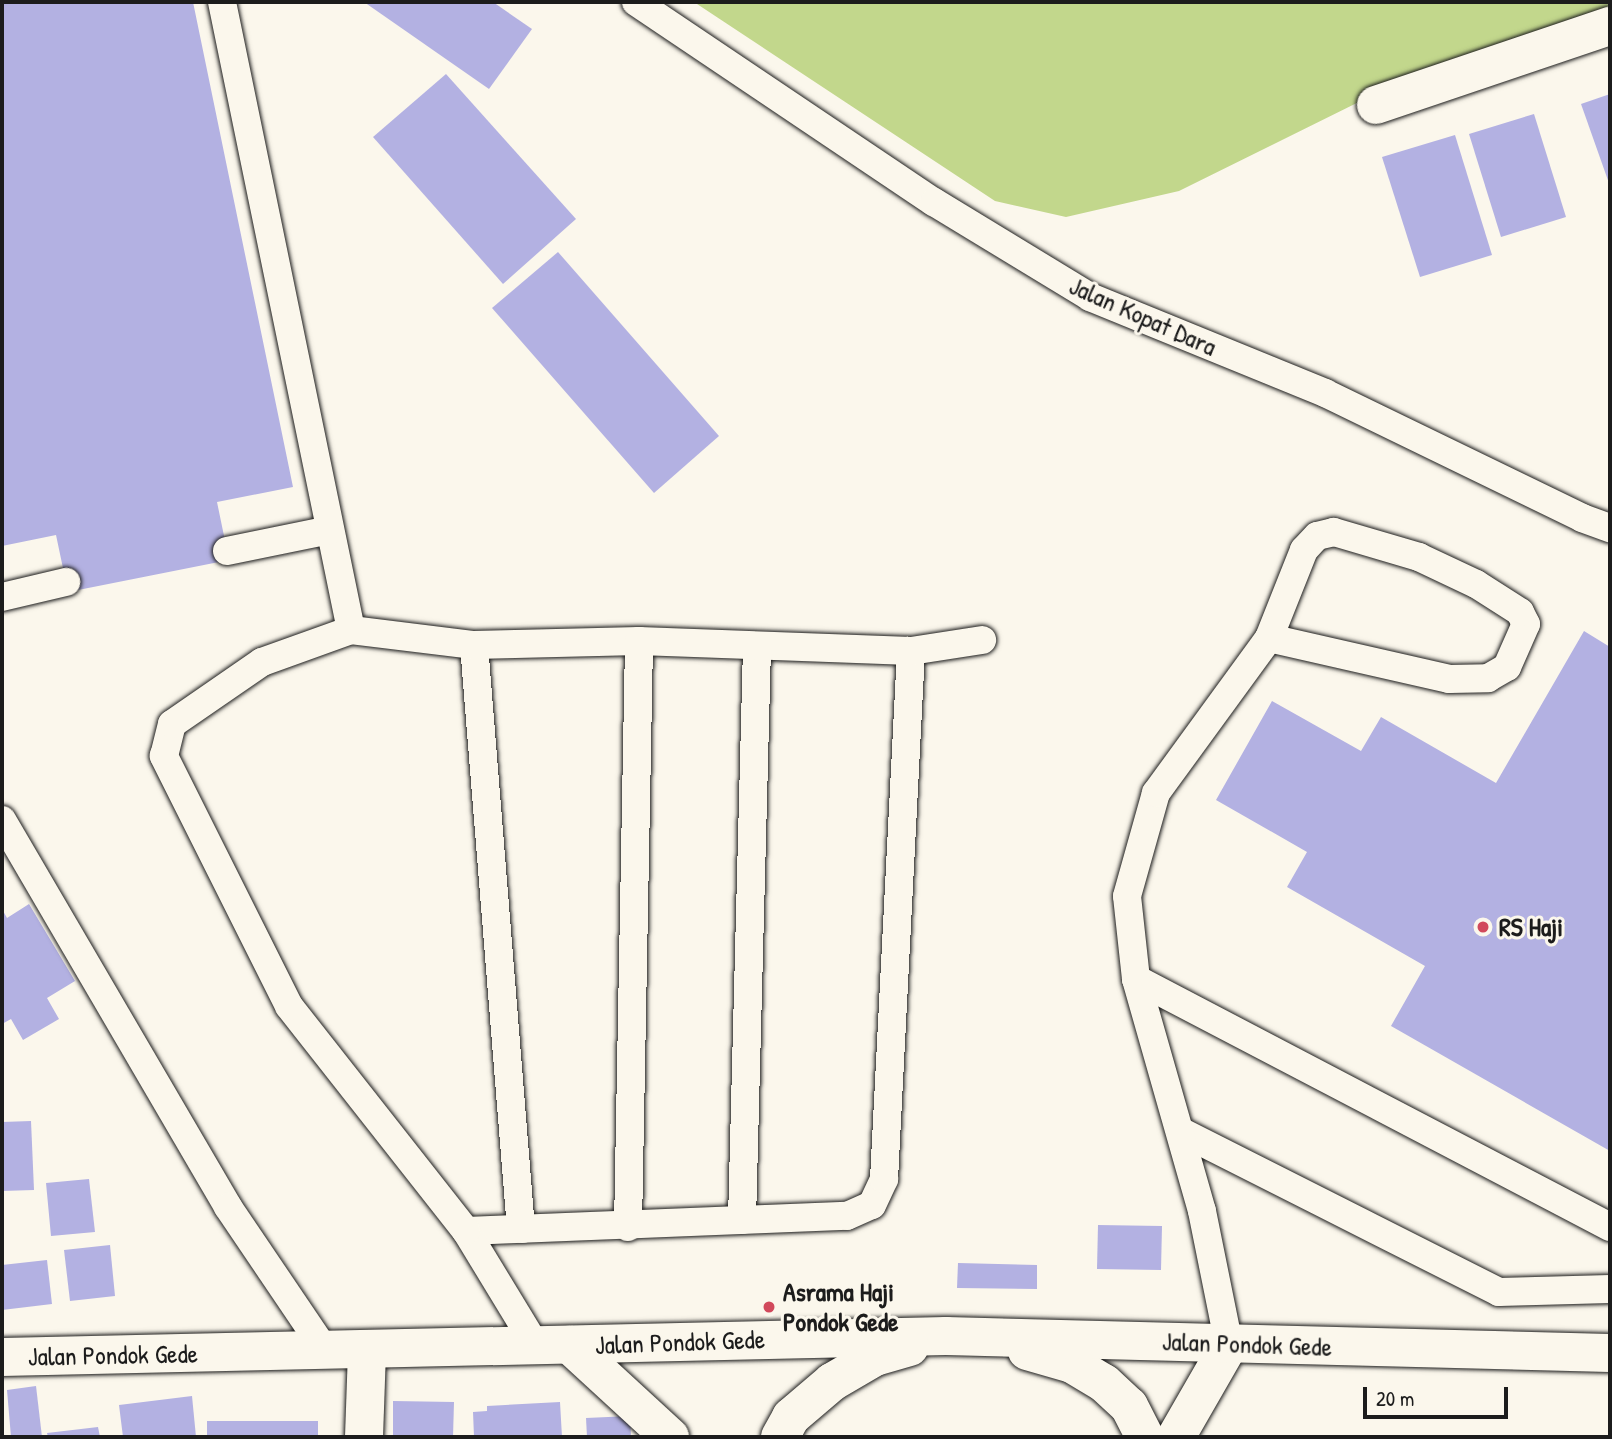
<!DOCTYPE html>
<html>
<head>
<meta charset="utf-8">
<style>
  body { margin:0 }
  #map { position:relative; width:1612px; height:1439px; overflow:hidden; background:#fbf7ec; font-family:"Patrick Hand",sans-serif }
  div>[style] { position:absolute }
  .green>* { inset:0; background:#c2d78c }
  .building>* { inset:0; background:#b3b1e2 }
  .roads { filter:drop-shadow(0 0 2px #1c1c1c) drop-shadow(0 0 2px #1c1c1c) }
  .service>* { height:28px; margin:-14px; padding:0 14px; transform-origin:14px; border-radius:14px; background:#fbf7ec }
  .minor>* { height:38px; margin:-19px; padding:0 19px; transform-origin:19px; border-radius:19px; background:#fbf7ec }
  .tertiary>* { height:38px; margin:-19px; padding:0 19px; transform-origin:19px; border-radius:19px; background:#fbf7ec }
  .primary>* { height:38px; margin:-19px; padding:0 19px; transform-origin:19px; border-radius:19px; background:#fbf7ec }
  .dots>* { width:19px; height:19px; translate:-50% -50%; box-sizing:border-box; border:4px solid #fbf7ec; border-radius:50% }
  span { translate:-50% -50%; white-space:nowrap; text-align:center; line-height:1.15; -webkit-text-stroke:6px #fbf7ec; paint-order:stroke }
  .street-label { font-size:26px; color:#1c1c1c }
  .poi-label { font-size:26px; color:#1c1c1c; font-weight:700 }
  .left { translate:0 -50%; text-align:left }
  .frame { position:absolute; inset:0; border:4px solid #1c1c1c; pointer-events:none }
  .scale { position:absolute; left:1363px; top:1387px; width:145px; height:32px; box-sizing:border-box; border:4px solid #1c1c1c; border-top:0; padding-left:9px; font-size:21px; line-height:24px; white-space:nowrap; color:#1c1c1c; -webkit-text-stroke:5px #fbf7ec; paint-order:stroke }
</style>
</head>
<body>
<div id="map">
  <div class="green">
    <div style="clip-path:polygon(694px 2px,1610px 2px,1610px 9px,1379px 92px,1179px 191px,1066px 217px,995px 201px)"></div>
  </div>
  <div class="building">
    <div style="clip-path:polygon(2px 2px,193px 2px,293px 487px,217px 502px,229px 560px,68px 592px,56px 535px,2px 546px)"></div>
    <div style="clip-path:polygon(364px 2px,493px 2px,532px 29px,489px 89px)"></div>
    <div style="clip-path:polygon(446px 74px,576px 219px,503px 284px,373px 137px)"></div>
    <div style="clip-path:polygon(1610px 94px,1610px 186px,1581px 104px)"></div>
    <div style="clip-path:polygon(1534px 114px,1566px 217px,1501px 237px,1469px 134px)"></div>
    <div style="clip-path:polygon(1455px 135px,1492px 255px,1420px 277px,1382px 157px)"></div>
    <div style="clip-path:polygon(558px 252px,719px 436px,654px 493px,492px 308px)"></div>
    <div style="clip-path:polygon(1584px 631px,1610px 647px,1610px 1151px,1391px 1026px,1425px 966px,1287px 887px,1307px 852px,1216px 800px,1272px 701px,1361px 751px,1381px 717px,1496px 783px)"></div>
    <div style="clip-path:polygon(29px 904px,75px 981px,47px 998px,59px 1019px,23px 1040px,11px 1019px,2px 1024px,2px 909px,7px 918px)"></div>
    <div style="clip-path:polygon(31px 1121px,34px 1190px,2px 1191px,2px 1122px)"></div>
    <div style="clip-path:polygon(89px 1179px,95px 1232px,51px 1236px,46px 1183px)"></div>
    <div style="clip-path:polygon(1098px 1225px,1162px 1226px,1161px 1270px,1097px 1269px)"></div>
    <div style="clip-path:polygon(110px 1245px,115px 1296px,70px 1301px,64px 1250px)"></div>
    <div style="clip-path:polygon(47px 1260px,52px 1304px,2px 1310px,2px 1265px)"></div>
    <div style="clip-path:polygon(958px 1263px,1037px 1265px,1037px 1289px,957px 1288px)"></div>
    <div style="clip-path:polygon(36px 1386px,42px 1437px,11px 1437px,7px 1390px)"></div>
    <div style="clip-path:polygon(192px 1396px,196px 1437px,123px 1437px,119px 1405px)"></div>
    <div style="clip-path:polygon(393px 1401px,454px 1402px,453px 1437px,393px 1437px)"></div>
    <div style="clip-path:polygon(560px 1402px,562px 1437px,474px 1437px,473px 1412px,487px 1411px,487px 1406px)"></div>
    <div style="clip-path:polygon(630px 1416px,631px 1437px,587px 1437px,586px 1418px)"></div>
    <div style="clip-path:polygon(207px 1421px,318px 1421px,318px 1437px,207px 1437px)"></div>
    <div style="clip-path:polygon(98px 1427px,100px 1437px,48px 1437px,47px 1433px)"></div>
  </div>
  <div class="roads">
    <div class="service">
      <div style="left:222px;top:2px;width:641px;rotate:78.39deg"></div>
      <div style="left:636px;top:2px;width:359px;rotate:33.9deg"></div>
      <div style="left:934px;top:202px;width:183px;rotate:31.3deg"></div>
      <div style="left:1090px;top:297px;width:254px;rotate:22.2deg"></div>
      <div style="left:1325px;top:393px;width:286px;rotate:25.9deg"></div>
      <div style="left:1582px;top:518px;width:30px;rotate:20deg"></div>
      <div style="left:227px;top:551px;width:105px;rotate:-11.5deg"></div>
      <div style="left:2px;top:597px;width:66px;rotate:-13.2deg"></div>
      <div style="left:474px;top:645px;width:586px;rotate:85.4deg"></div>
      <div style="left:2px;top:820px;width:448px;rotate:59.7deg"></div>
      <div style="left:228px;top:1207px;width:173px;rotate:55.9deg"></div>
      <div style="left:1136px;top:979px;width:535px;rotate:27.62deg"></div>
      <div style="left:1182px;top:1132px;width:355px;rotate:26.8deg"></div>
      <div style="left:1499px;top:1292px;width:111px;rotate:-1.5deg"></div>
      <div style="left:742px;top:1220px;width:572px;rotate:-88.5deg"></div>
      <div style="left:628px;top:1227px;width:586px;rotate:-88.92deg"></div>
      <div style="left:466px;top:1231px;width:381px;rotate:-2.3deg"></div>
      <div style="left:847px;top:1216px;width:27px;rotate:-24deg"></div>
      <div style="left:872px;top:1205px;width:29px;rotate:-65deg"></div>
      <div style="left:884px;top:1179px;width:529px;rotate:-87.07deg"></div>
      <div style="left:1229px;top:1345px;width:137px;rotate:-101.4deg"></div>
      <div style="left:1202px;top:1211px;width:241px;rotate:-105.9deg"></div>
      <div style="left:1136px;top:979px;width:83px;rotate:-96.2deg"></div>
      <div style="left:1127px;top:896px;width:107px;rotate:-74.3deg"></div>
      <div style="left:1156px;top:793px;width:192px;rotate:-53.9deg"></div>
      <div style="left:1269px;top:638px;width:185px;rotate:12.8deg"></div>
      <div style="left:1449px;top:679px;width:39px;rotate:-1deg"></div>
      <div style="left:1488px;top:678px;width:22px;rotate:-30deg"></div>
      <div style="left:1507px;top:667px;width:47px;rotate:-66.2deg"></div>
      <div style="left:1526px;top:624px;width:13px;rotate:-117deg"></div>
      <div style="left:1520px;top:612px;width:52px;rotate:-147.5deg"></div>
      <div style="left:1476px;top:584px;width:63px;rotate:-154.7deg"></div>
      <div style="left:1419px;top:557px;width:89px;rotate:-163.6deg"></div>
      <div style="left:1334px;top:532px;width:17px;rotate:167deg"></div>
      <div style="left:1317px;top:536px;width:19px;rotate:133deg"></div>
      <div style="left:1304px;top:550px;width:95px;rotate:111.7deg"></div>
      <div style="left:536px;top:1346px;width:135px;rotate:-121.3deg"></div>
      <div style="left:466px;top:1231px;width:286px;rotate:-128.2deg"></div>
      <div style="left:289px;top:1006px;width:280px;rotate:-116.6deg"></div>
      <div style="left:164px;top:756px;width:33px;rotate:-76deg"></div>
      <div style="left:172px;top:724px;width:109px;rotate:-34.6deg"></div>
      <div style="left:262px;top:662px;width:95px;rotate:-19.8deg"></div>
      <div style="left:351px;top:630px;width:124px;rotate:7deg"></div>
      <div style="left:474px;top:645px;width:165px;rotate:-1.4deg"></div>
      <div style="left:639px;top:641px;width:272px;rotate:2.1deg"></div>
      <div style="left:911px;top:651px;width:72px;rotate:-8.8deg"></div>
    </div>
    <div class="minor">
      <div style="left:1376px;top:105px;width:247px;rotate:-18.7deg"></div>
      <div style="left:364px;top:1437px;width:87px;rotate:-88deg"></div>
    </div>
    <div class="tertiary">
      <div style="left:570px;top:1345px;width:136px;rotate:42.6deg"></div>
      <div style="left:1176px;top:1437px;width:106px;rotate:-60.1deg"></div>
    </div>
    <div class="primary">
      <div style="left:1027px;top:1351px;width:47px;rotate:16.1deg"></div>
      <div style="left:1072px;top:1364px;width:37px;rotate:31deg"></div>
      <div style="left:1104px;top:1383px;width:34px;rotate:43deg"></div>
      <div style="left:1129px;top:1406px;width:35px;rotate:63deg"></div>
      <div style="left:2px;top:1357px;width:944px;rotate:-1.27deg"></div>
      <div style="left:946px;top:1336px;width:664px;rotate:1.47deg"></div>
      <div style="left:780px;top:1437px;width:23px;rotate:-61deg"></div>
      <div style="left:791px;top:1417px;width:54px;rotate:-40.5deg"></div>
      <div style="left:832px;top:1382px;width:50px;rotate:-30.2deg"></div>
      <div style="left:875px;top:1357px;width:36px;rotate:-16deg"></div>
    </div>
  </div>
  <div class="dots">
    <div style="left:1483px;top:927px;background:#d1495b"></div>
    <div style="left:769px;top:1307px;background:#d1495b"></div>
  </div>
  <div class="street-label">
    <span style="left:1143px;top:316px;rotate:24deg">Jalan Kopat Dara</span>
    <span style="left:680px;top:1342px;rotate:-2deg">Jalan Pondok Gede</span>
    <span style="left:1247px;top:1344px;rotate:2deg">Jalan Pondok Gede</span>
    <span style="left:113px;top:1355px;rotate:-1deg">Jalan Pondok Gede</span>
  </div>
  <div class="poi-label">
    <span class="left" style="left:1499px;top:927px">RS Haji</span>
    <span class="left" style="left:783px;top:1307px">Asrama Haji<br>Pondok Gede</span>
  </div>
  <div class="frame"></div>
  <div class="scale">20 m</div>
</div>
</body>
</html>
